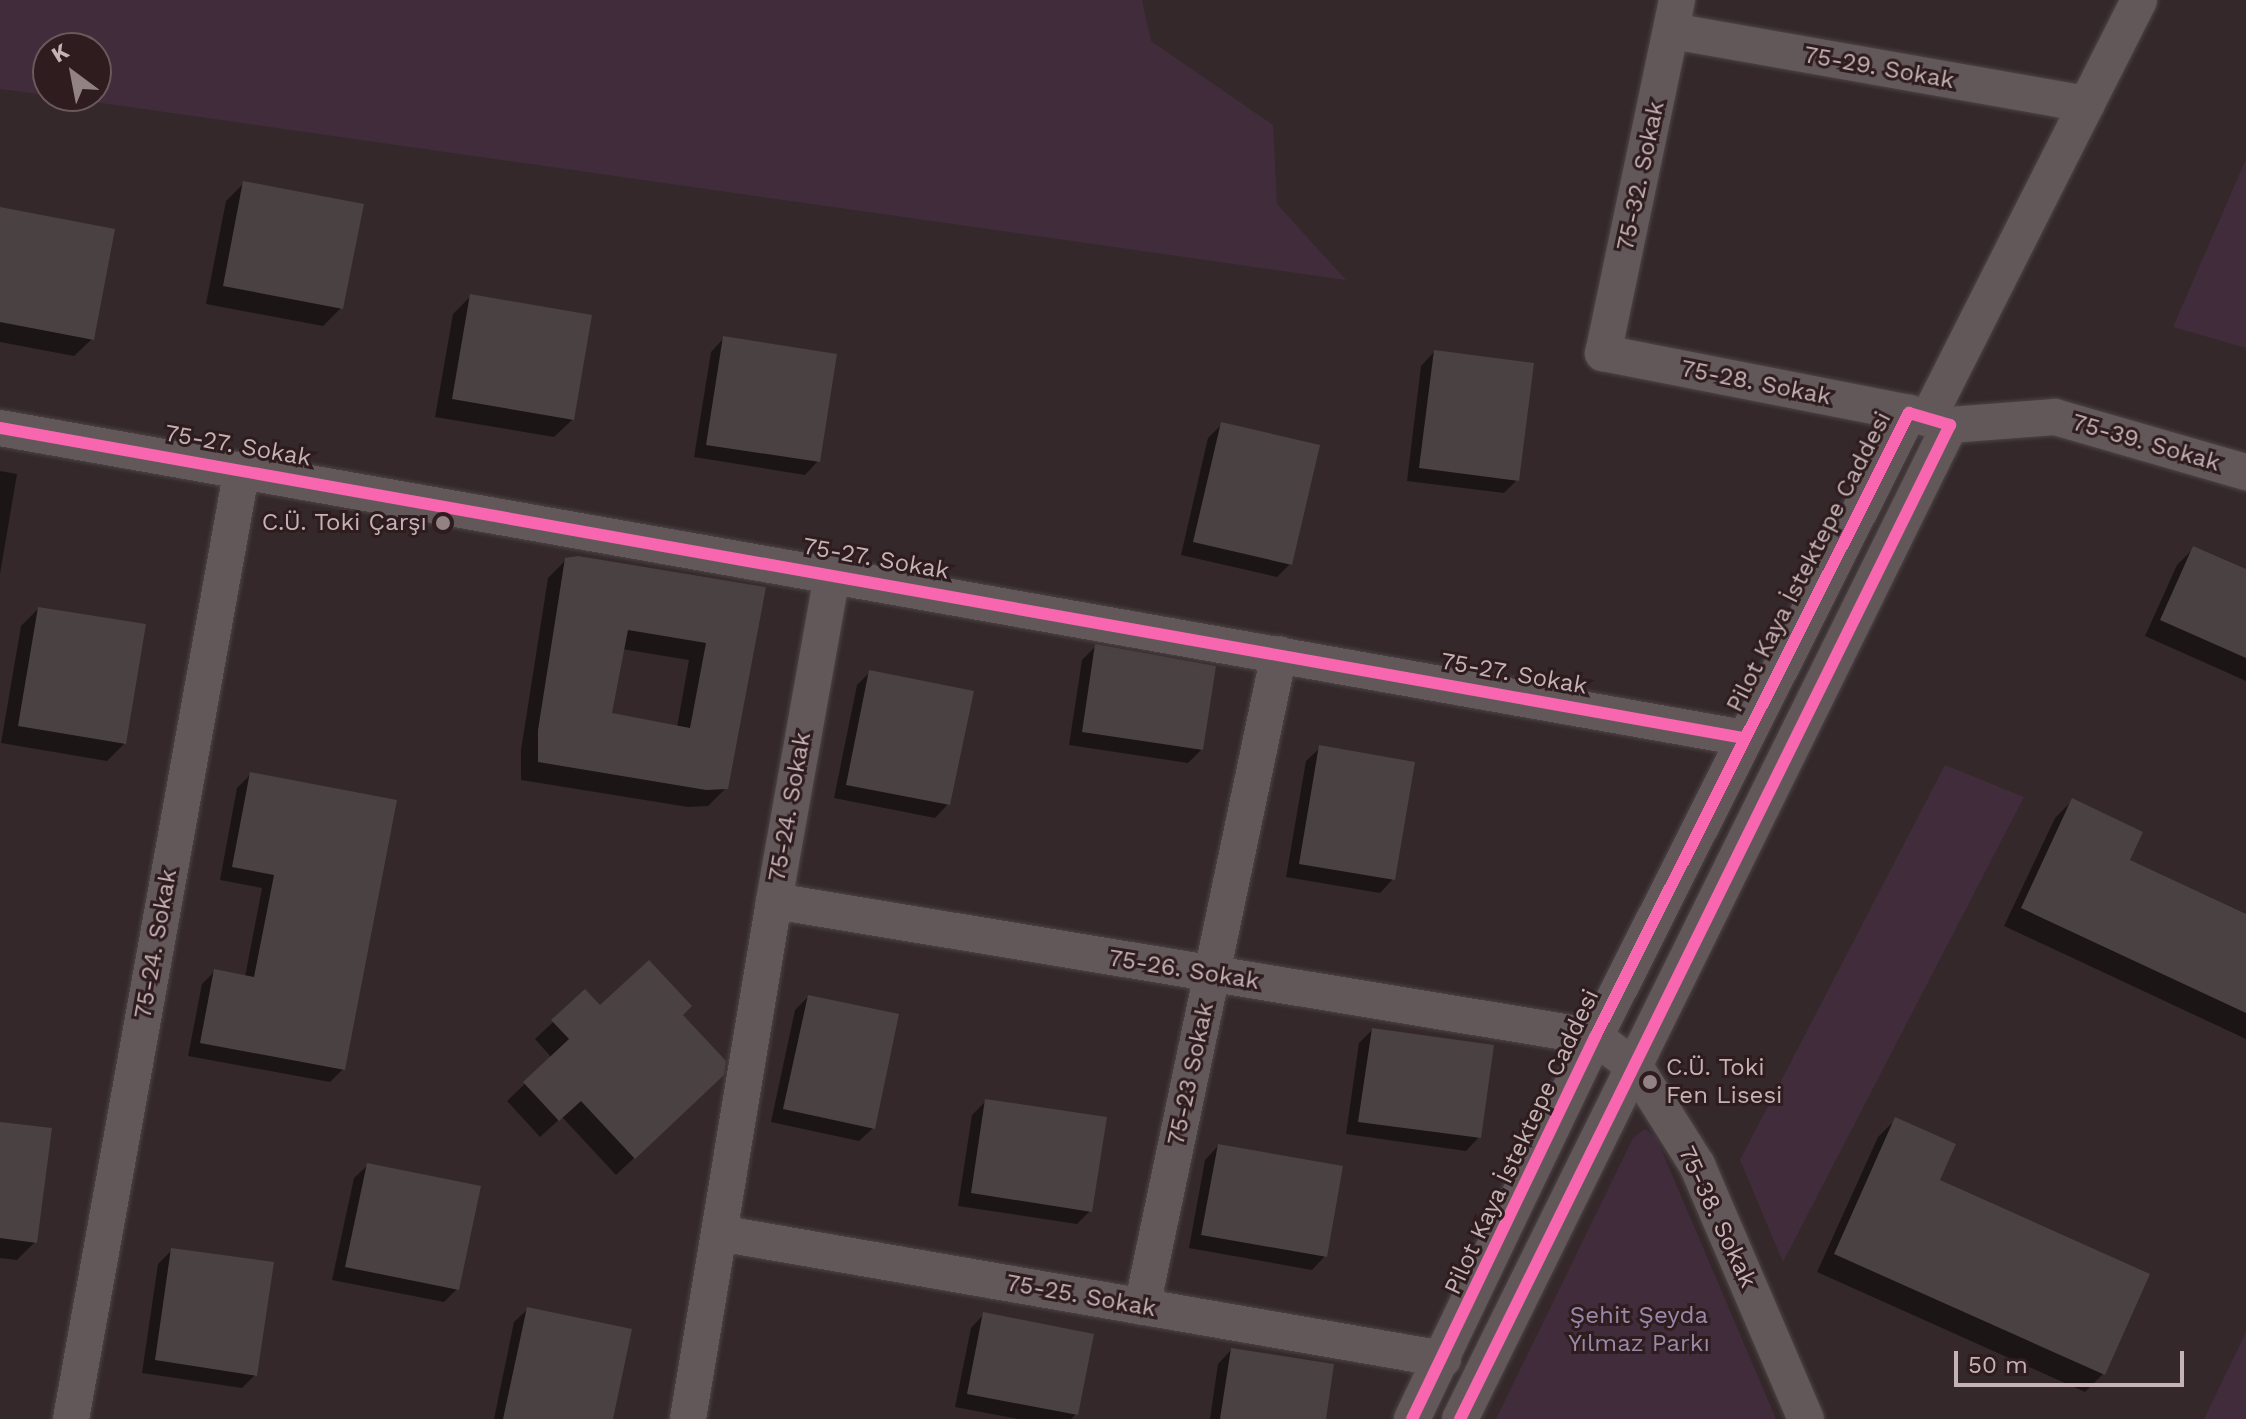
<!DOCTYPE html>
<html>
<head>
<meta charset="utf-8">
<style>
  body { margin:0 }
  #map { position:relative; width:2246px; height:1419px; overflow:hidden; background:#34282a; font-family:"Work Sans",sans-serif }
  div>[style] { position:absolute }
  .green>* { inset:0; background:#402c3b }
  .shadow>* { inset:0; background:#0007 }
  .building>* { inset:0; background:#4a4142 }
  .roads { filter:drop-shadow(0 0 2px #4d4446) drop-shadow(0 0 2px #4d4446) }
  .minor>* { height:36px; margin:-18px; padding:0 18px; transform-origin:18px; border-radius:18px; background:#625859 }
  .cycleway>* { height:12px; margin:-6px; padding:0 6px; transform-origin:6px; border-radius:6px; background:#f766af }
  .dots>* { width:22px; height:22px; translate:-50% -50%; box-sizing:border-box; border:4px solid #2e1c1e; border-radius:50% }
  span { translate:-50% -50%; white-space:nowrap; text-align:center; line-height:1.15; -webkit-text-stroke:6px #2e1c1e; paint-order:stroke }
  .street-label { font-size:24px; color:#c5b2b4 }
  .poi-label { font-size:24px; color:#c5b2b4 }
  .right { translate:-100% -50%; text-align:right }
  .left { translate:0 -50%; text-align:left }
  .park-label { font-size:24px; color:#98a }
  .north { position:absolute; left:32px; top:32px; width:80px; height:80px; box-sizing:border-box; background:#2e1c1e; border:2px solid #6a585a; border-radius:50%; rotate:328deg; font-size:22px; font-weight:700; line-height:32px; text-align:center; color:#c5b2b4 }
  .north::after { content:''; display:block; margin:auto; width:28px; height:36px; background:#928284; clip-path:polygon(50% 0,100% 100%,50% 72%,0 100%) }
  .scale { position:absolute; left:1954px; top:1351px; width:230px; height:36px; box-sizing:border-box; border:4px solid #c5b2b4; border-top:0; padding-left:10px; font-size:24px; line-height:28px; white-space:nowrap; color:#c5b2b4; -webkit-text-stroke:6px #2e1c1e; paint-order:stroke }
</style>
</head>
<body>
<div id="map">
  <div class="green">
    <div style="clip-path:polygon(0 0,1142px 0,1151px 41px,1273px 125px,1277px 204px,1346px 280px,52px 96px,96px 96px,96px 48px,48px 48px,48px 95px,0 89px)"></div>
    <div style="clip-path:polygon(2246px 159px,2246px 348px,2173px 327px)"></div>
    <div style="clip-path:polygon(1945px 765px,2024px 797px,1783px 1262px,1740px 1160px)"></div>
    <div style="clip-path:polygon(1645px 1129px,1656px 1137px,1776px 1419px,1496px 1419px,1633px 1138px)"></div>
    <div style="clip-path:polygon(2246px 1332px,2246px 1419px,2204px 1419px)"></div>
  </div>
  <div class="shadow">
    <div style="clip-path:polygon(244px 183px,341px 308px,323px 326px,206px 304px,226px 201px)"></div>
    <div style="clip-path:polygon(0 209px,92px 339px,74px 356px,0 342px)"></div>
    <div style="clip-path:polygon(471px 296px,572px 420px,554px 437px,435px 417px,453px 314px)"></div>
    <div style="clip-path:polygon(724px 338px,818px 461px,805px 475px,694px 457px,711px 352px)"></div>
    <div style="clip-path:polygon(1434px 352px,1517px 480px,1504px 493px,1407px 481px,1421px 366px)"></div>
    <div style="clip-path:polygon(1221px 425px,1290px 564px,1277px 577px,1181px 555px,1208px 438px)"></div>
    <div style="clip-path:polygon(0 471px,17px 474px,0 574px)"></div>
    <div style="clip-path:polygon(2194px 548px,2246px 572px,2246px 681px,2145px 636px,2177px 565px)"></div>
    <div style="clip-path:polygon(evenodd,566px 560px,763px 589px,726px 788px,708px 806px,688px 807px,521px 780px,521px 750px,548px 578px,566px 560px,622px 649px,689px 660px,677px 727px,610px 714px,622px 649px)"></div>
    <div style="clip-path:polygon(38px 609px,125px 743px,107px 761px,1px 743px,21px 626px)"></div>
    <div style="clip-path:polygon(1096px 646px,1202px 749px,1188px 763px,1069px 745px,1082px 660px)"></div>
    <div style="clip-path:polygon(870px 672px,948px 804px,935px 818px,834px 798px,857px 685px)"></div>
    <div style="clip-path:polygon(1320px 748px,1393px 879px,1380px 893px,1286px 877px,1306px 761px)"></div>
    <div style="clip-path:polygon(251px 774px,343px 1069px,330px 1082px,188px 1056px,202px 984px,215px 971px,245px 977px,262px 888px,220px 880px,237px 788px)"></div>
    <div style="clip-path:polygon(2072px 801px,2127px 861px,2246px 916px,2246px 1039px,2004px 926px,2055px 818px)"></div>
    <div style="clip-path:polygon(585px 992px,600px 1008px,680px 1015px,703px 1093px,616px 1175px,562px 1117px,540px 1137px,507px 1101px,552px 1058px,535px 1039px)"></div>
    <div style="clip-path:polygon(808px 997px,873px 1128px,859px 1141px,771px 1122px,795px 1010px)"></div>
    <div style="clip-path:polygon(1372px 1030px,1479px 1137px,1466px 1151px,1346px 1134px,1359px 1043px)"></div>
    <div style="clip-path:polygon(986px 1101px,1090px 1211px,1077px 1224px,958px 1206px,972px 1115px)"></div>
    <div style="clip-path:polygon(1896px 1119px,1937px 1181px,2103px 1374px,2085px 1392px,1817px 1272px,1878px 1137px)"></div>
    <div style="clip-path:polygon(0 1124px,35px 1242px,17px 1260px,0 1258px)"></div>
    <div style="clip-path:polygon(1218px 1146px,1325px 1256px,1312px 1270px,1189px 1248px,1205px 1160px)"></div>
    <div style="clip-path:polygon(368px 1165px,457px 1289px,444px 1302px,332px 1280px,354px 1178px)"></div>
    <div style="clip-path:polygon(172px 1250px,255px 1375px,242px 1388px,142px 1373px,158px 1264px)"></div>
    <div style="clip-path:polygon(528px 1309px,611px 1419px,494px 1419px,514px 1322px)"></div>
    <div style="clip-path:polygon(984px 1314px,1076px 1414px,1071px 1419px,1018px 1419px,955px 1407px,971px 1328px)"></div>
    <div style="clip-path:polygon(1231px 1350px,1324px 1419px,1210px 1419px,1218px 1364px)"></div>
  </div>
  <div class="building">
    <div style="clip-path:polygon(243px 181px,364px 204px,343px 309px,223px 286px)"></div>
    <div style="clip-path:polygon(0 207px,115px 229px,94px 340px,0 322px)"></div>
    <div style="clip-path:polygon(470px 294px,592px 315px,574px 420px,452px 399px)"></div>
    <div style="clip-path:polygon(723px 336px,837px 354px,820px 462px,706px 445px)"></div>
    <div style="clip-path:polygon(1434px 350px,1534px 363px,1519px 481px,1419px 468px)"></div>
    <div style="clip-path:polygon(1221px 422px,1320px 445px,1292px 565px,1193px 542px)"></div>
    <div style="clip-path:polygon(2193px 546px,2246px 569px,2246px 658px,2160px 620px)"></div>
    <div style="clip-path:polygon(evenodd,578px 556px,766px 587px,728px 789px,706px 790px,538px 762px,538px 730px,565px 558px,578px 556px,628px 630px,706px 643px,690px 728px,612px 713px,628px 630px)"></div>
    <div style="clip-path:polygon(38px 607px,146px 624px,126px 744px,18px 726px)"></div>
    <div style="clip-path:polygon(1095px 644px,1216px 666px,1203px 750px,1082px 732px)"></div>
    <div style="clip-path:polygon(869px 670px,974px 691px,950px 805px,846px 785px)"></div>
    <div style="clip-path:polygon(1319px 745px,1415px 762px,1395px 880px,1299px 864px)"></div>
    <div style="clip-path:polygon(250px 772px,397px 800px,345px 1070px,200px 1043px,214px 969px,254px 977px,274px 875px,232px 867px)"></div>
    <div style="clip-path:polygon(2072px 798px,2143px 832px,2130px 860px,2246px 914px,2246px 1013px,2021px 908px)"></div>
    <div style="clip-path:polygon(649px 960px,692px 1006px,683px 1015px,726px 1061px,724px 1075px,635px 1159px,581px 1101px,559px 1121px,523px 1082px,569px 1039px,551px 1020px,585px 989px,600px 1005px)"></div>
    <div style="clip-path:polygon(808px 995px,899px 1014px,875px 1129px,783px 1109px)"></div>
    <div style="clip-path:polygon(1372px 1028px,1494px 1045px,1481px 1138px,1358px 1122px)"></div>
    <div style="clip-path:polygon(985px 1099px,1107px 1117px,1092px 1212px,971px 1193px)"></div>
    <div style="clip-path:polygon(1895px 1117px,1956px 1144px,1940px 1180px,2150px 1274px,2105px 1375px,1834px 1254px)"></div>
    <div style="clip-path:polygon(0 1122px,52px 1128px,37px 1243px,0 1238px)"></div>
    <div style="clip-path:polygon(1218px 1144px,1343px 1166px,1327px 1257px,1201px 1235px)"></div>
    <div style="clip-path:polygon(367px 1163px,481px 1186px,459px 1290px,345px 1267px)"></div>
    <div style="clip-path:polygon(171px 1248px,274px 1262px,257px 1376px,155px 1360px)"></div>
    <div style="clip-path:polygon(527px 1307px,632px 1329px,613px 1419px,503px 1419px)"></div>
    <div style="clip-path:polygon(983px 1312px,1094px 1334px,1078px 1415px,967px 1394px)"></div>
    <div style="clip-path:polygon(1231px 1348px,1334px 1364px,1326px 1419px,1220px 1419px)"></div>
  </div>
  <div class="roads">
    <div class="minor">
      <div style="left:1677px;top:0;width:361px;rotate:101.8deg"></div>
      <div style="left:1603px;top:353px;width:312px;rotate:11.1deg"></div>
      <div style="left:1672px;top:31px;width:421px;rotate:10deg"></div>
      <div style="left:1928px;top:418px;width:468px;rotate:-63.2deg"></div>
      <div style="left:1950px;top:425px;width:105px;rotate:-4.4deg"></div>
      <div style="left:2055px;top:417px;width:199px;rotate:16.1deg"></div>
      <div style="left:0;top:428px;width:1770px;rotate:10.08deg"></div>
      <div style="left:774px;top:901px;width:832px;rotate:9.41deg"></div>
      <div style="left:1595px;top:1037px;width:51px;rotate:37.1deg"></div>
      <div style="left:1636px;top:1068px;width:115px;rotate:57.8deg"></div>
      <div style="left:1697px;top:1165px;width:276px;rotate:66.8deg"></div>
      <div style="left:719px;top:1233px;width:735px;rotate:9.87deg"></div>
      <div style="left:1142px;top:1307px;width:667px;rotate:-78.15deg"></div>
      <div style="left:71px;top:1419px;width:965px;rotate:-79.8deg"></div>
      <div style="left:688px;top:1419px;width:525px;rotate:-80.57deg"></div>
      <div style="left:774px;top:901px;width:332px;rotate:-79.9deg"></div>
      <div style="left:1412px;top:1419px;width:424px;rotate:-64.4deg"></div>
      <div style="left:1595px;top:1037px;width:699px;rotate:-63.29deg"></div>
      <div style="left:1909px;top:413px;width:43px;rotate:16.3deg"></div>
      <div style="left:1950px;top:425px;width:1108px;rotate:116.24deg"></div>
    </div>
  </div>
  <div class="cycleway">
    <div style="left:0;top:428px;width:1770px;rotate:10.08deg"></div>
    <div style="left:1412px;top:1419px;width:424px;rotate:-64.4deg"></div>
    <div style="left:1595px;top:1037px;width:699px;rotate:-63.29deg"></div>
    <div style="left:1909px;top:413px;width:43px;rotate:16.3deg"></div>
    <div style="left:1950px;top:425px;width:1108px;rotate:116.24deg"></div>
  </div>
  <div class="dots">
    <div style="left:443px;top:523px;background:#928284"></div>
    <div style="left:1650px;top:1082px;background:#928284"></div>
  </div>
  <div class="street-label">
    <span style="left:1879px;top:68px;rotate:10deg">75-29. Sokak</span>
    <span style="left:1641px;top:176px;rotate:-78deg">75-32. Sokak</span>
    <span style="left:1756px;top:383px;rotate:11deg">75-28. Sokak</span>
    <span style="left:2146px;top:443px;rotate:16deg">75-39. Sokak</span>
    <span style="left:238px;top:446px;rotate:10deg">75-27. Sokak</span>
    <span style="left:876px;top:559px;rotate:10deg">75-27. Sokak</span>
    <span style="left:1809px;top:562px;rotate:-63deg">Pilot Kaya İstektepe Caddesi</span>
    <span style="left:1514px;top:674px;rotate:10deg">75-27. Sokak</span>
    <span style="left:790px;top:807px;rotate:-80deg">75-24. Sokak</span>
    <span style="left:156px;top:944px;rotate:-80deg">75-24. Sokak</span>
    <span style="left:1184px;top:970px;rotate:9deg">75-26. Sokak</span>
    <span style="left:1191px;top:1074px;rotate:-78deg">75-23 Sokak</span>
    <span style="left:1522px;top:1142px;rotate:-65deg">Pilot Kaya İstektepe Caddesi</span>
    <span style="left:1717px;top:1217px;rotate:65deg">75-38. Sokak</span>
    <span style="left:1081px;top:1296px;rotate:10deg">75-25. Sokak</span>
  </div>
  <div class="poi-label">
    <span class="right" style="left:427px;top:523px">C.Ü. Toki Çarşı</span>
    <span class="left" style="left:1666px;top:1082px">C.Ü. Toki<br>Fen Lisesi</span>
  </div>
  <div class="park-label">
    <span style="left:1639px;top:1330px">Şehit Şeyda<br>Yılmaz Parkı</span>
  </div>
  <div class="north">K</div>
  <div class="scale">50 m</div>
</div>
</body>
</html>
